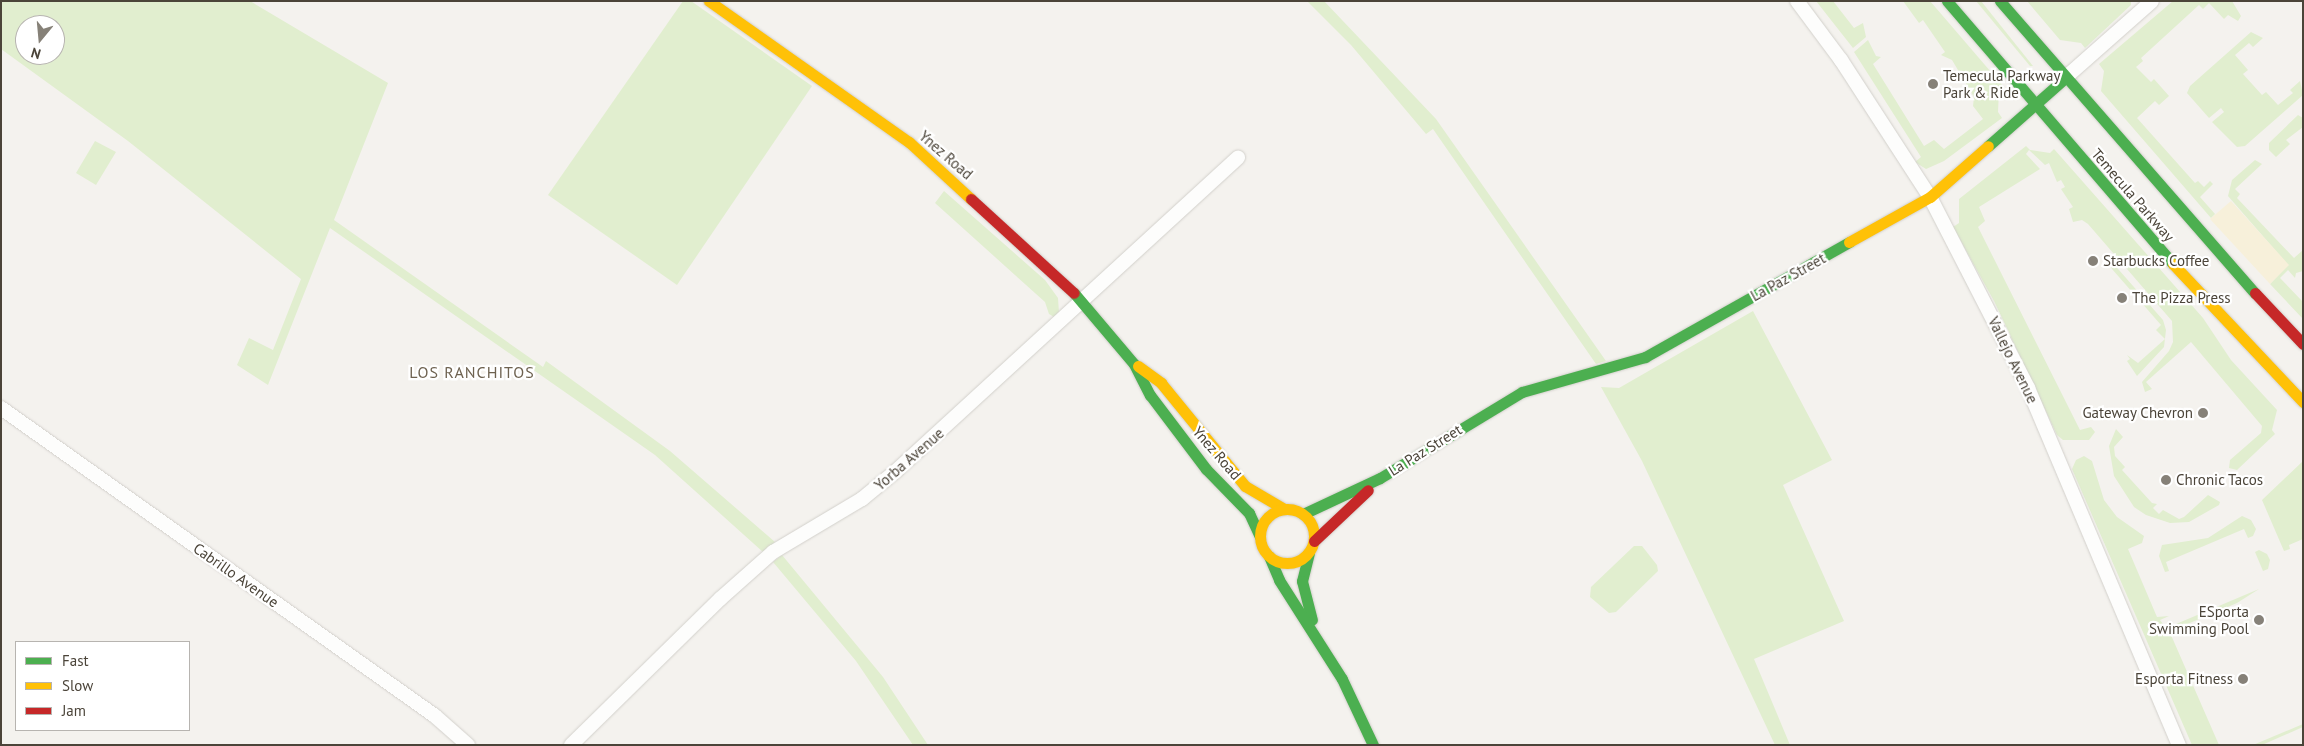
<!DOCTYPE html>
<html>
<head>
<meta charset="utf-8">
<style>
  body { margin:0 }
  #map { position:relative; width:2304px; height:746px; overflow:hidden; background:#f4f2ee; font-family:"PT Sans",sans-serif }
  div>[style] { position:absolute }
  .green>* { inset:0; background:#e1eecf }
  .sand>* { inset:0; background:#f7f0da }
  .roads { filter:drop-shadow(0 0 1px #d2d0cb) drop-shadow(0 0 1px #d2d0cb) }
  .street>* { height:14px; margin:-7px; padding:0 7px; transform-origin:7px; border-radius:7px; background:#fdfdfc }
  .fast>* { height:11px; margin:-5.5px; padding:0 5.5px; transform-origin:5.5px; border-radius:5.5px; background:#4caf50 }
  .slow>* { height:11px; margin:-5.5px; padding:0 5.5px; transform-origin:5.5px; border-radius:5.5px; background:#ffc107 }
  .slow>.ring { margin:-5.5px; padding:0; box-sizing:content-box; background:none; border:11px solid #ffc107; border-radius:50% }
  .jam>* { height:11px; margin:-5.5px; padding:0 5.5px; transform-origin:5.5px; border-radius:5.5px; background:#c62828 }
  .dots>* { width:14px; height:14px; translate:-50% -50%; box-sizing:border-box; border:2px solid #fff; border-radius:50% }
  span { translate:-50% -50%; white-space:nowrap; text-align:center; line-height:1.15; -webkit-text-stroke:4.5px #fff; paint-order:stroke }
  .poi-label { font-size:15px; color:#4b4439 }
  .left { translate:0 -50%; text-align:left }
  .right { translate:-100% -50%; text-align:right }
  .street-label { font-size:15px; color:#4b4439 }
  .neighbourhood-label { font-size:16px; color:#6e6250; letter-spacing:1px }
  .frame { position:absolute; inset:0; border:2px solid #4b4439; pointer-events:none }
  .legend { position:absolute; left:15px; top:641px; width:175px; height:90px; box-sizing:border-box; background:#fff; border:1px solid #b7b4b0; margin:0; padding:6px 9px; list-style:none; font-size:15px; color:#4b4439 }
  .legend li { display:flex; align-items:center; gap:10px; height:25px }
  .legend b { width:25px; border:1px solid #b7b4b0 }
  .north { position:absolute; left:15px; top:15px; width:50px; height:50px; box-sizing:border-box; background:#fff; border:1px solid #b7b4b0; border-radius:50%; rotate:197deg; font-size:14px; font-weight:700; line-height:20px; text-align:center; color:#4b4439 }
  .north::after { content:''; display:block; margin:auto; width:18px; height:22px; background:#868178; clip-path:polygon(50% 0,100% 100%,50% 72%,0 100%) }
</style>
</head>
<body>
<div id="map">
  <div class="green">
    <div style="clip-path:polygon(evenodd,1px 1px,250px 1px,388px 83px,334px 220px,543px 367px,546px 361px,670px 451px,775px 542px,763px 552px,655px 455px,330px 228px,268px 385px,237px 365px,249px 338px,273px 350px,301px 279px,128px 141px,1px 49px,1px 1px,25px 25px,55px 25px,55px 55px,25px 55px,25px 25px)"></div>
    <div style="clip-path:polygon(683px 1px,691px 1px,812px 86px,677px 285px,548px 195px)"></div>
    <div style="clip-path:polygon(1307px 1px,1324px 1px,1436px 119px,1606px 361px,1596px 364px,1433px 129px,1426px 134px,1351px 45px)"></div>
    <div style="clip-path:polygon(1816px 1px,1833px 1px,1854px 28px,1863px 23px,1866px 37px,1853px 48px)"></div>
    <div style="clip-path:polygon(1903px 1px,1930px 1px,2003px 86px,1999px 90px,1998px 112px,2002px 118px,1944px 161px,1926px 169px,1915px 162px,1921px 157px,1854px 52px,1868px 40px,1876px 56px,1881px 57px,1873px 64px,1924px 146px,1934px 140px,1944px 149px,1983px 119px,1973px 106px,1974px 97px,1952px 60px,1941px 55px,1945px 52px,1923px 20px,1919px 23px)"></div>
    <div style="clip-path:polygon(1976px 1px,1981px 1px,2033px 66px,2030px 66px)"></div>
    <div style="clip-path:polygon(2027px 1px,2131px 1px,2131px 5px,2085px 48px,2081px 43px,2060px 40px)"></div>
    <div style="clip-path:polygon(2173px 1px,2232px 1px,2241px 16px,2238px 21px,2228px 15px,2224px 19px,2209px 3px,2203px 9px,2199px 5px,2141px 58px,2143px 61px,2136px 67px,2151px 82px,2154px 79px,2169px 96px,2159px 105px,2155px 101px,2137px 118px,2195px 183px,2198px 181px,2204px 187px,2210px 181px,2213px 184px,2200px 197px,2215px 214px,2211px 218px,2101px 91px,2104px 71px,2099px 64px)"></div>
    <div style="clip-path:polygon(2251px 32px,2263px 38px,2253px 47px,2249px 43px,2235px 55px,2248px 70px,2243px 74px,2262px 95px,2266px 92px,2278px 105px,2293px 93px,2290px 90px,2300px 81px,2303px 95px,2245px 146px,2237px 147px,2212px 122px,2224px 112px,2221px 108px,2209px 118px,2187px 93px,2190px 86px)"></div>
    <div style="clip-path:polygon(2298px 115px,2303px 118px,2303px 127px,2286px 140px,2290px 144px,2276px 157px,2269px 150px,2269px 143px)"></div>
    <div style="clip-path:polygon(95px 141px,116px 152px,96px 185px,76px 173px)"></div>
    <div style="clip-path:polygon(2026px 146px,2030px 150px,2050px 153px,2054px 149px,2203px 318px,2231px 360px,2277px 410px,2272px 430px,2275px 434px,2237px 470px,2229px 468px,2230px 460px,2261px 433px,2262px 426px,2191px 342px,2146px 382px,2152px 389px,2145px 392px,2142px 382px,2169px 351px,2173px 342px,2172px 321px,2088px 224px,2082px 220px,2073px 222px,2069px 209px,2073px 207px,2061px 189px,2065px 187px,2061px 180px,2057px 182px,2049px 163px,2045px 165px,2029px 150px,2026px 154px,2040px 169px,1979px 207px,1985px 221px,1978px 227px,2080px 430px,2091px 427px,2095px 432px,2089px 440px,2063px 440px,2057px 435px,1994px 301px,1953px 227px,1959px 223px,1959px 199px)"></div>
    <div style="clip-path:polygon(2255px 160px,2262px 164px,2235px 189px,2240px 194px,2237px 198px,2294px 258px,2303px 250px,2303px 271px,2296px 273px,2295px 278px,2288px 270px,2280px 278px,2303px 302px,2303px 319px,2270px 284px,2288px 265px,2228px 196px,2232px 180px)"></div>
    <div style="clip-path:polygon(944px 191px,1045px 280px,1058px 298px,1059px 313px,1054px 317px,1049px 314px,1045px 302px,935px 203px)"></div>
    <div style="clip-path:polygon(2104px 253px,2163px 320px,2166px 330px,2164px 347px,2137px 376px,2127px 361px,2130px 359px,2127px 355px,2138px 363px,2165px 339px,2156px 330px,2161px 325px,2112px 269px)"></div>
    <div style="clip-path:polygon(1753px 311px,1832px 460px,1783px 485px,1844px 621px,1754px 659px,1790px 745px,1775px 745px,1642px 461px,1601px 387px,1619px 388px)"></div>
    <div style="clip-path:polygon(2116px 429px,2123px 437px,2114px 447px,2115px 456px,2125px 467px,2122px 470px,2152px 503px,2157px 504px,2153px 508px,2159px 514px,2163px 510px,2179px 519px,2184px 517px,2208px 495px,2220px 502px,2219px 505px,2189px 522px,2170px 523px,2146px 515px,2134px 507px,2114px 476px,2109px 446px)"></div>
    <div style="clip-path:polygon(2084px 456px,2092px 461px,2104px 500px,2117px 517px,2144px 536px,2142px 543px,2128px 549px,2157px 617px,2169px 616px,2160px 620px,2171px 635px,2219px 745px,2192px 745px,2072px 469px,2076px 460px)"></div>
    <div style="clip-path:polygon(2303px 461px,2303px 539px,2289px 545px,2290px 549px,2284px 551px,2262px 500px)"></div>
    <div style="clip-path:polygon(2242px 516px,2251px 520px,2256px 529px,2253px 536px,2248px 538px,2244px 529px,2166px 562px,2169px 571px,2165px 572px,2159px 556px,2162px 545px,2208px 538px)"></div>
    <div style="clip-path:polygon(1634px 546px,1642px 546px,1657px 565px,1658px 571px,1616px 612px,1609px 613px,1590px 597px,1591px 587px)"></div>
    <div style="clip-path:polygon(2259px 550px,2267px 554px,2270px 560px,2268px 569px,2263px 571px,2255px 552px)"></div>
    <div style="clip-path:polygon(782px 555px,883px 677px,928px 745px,913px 745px,856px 661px,773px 562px)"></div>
    <div style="clip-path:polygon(2259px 589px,2237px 603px,2178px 628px,2176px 624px)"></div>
    <div style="clip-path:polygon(2303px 724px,2303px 727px,2262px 745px,2253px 745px)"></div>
  </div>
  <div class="sand">
    <div style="clip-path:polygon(2231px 201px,2289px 265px,2270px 284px,2210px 219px)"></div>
  </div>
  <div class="roads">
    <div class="street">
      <div style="left:1797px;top:1px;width:74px;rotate:53.3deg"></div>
      <div style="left:1841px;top:60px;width:163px;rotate:57deg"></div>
      <div style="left:1930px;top:197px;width:215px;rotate:62.8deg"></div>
      <div style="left:2028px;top:388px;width:388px;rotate:67.1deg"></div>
      <div style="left:2065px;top:78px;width:116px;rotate:-41.5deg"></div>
      <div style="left:1px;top:408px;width:532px;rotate:35.36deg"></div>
      <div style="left:435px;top:716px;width:44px;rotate:41.3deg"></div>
      <div style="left:571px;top:745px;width:209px;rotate:-44.4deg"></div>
      <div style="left:720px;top:599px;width:71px;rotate:-41.6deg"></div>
      <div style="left:773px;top:552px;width:104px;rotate:-30.8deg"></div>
      <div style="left:862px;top:499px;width:44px;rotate:-39.5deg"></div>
      <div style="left:896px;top:471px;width:464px;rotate:-42.5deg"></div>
    </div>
    <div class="fast">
      <div style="left:1947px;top:1px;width:347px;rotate:49.3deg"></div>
      <div style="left:2000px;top:1px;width:388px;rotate:48.9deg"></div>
      <div style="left:1988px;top:146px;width:103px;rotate:-41.4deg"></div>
      <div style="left:1074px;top:293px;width:93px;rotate:49.8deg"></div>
      <div style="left:1134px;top:364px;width:35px;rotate:63deg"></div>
      <div style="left:1150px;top:395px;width:93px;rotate:52.9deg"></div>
      <div style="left:1206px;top:469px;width:62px;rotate:45.7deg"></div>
      <div style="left:1249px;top:513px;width:26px;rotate:65deg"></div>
      <div style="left:1303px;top:514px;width:85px;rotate:-25.1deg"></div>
      <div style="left:1380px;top:478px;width:166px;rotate:-31.2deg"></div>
      <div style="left:1522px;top:392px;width:128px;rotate:-15.9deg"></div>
      <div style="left:1645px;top:357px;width:234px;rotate:-29.4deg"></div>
      <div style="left:1309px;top:553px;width:29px;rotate:104deg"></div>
      <div style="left:1302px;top:581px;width:40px;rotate:75.6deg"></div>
      <div style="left:1269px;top:556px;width:26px;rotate:67deg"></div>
      <div style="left:1279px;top:580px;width:117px;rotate:57.5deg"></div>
      <div style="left:1342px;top:679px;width:73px;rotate:64.8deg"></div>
    </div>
    <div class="slow">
      <div style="left:709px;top:1px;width:245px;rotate:35.2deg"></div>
      <div style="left:909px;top:142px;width:84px;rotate:42.6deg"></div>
      <div style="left:1849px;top:242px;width:93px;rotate:-29.1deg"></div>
      <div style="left:1930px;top:197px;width:77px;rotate:-41.3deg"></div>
      <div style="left:2173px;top:264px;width:190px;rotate:46.7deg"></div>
      <div style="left:1138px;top:366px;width:29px;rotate:36deg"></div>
      <div style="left:1161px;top:383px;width:133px;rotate:50.8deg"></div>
      <div style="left:1245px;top:486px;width:45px;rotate:30.5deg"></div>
      <div class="ring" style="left:1260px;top:509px;width:43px;height:43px"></div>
    </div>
    <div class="jam">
      <div style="left:971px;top:199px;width:139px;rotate:42.4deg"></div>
      <div style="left:2255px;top:293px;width:70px;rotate:46.7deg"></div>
      <div style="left:1314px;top:541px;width:74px;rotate:-43.4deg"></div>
    </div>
  </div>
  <div class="dots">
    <div style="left:1933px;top:84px;background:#868178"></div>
    <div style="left:2093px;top:261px;background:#868178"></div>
    <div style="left:2122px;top:298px;background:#868178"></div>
    <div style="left:2203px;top:413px;background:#868178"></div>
    <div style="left:2166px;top:480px;background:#868178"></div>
    <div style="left:2259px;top:620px;background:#868178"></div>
    <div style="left:2243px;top:679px;background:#868178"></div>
  </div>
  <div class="poi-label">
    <span class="left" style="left:1943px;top:84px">Temecula Parkway<br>Park &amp; Ride</span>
    <span class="left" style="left:2103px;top:261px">Starbucks Coffee</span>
    <span class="left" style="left:2132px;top:298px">The Pizza Press</span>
    <span class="right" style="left:2193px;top:413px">Gateway Chevron</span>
    <span class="left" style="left:2176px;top:480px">Chronic Tacos</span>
    <span class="right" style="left:2249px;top:620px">ESporta<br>Swimming Pool</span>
    <span class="right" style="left:2233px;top:679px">Esporta Fitness</span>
  </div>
  <div class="street-label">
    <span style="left:946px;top:155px;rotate:41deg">Ynez Road</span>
    <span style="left:2133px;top:195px;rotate:49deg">Temecula Parkway</span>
    <span style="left:1788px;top:277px;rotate:-29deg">La Paz Street</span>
    <span style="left:2013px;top:360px;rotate:64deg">Vallejo Avenue</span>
    <span style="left:1425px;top:450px;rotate:-32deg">La Paz Street</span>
    <span style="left:1217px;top:453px;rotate:49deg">Ynez Road</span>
    <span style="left:909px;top:459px;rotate:-41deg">Yorba Avenue</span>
    <span style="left:236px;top:575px;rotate:35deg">Cabrillo Avenue</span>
  </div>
  <div class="neighbourhood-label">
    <span style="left:472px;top:372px">LOS RANCHITOS</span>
  </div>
  <div class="frame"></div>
  <ul class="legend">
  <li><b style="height:6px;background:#4caf50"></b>Fast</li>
  <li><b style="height:6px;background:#ffc107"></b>Slow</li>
  <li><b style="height:6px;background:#c62828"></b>Jam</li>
  </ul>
  <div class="north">N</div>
</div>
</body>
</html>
